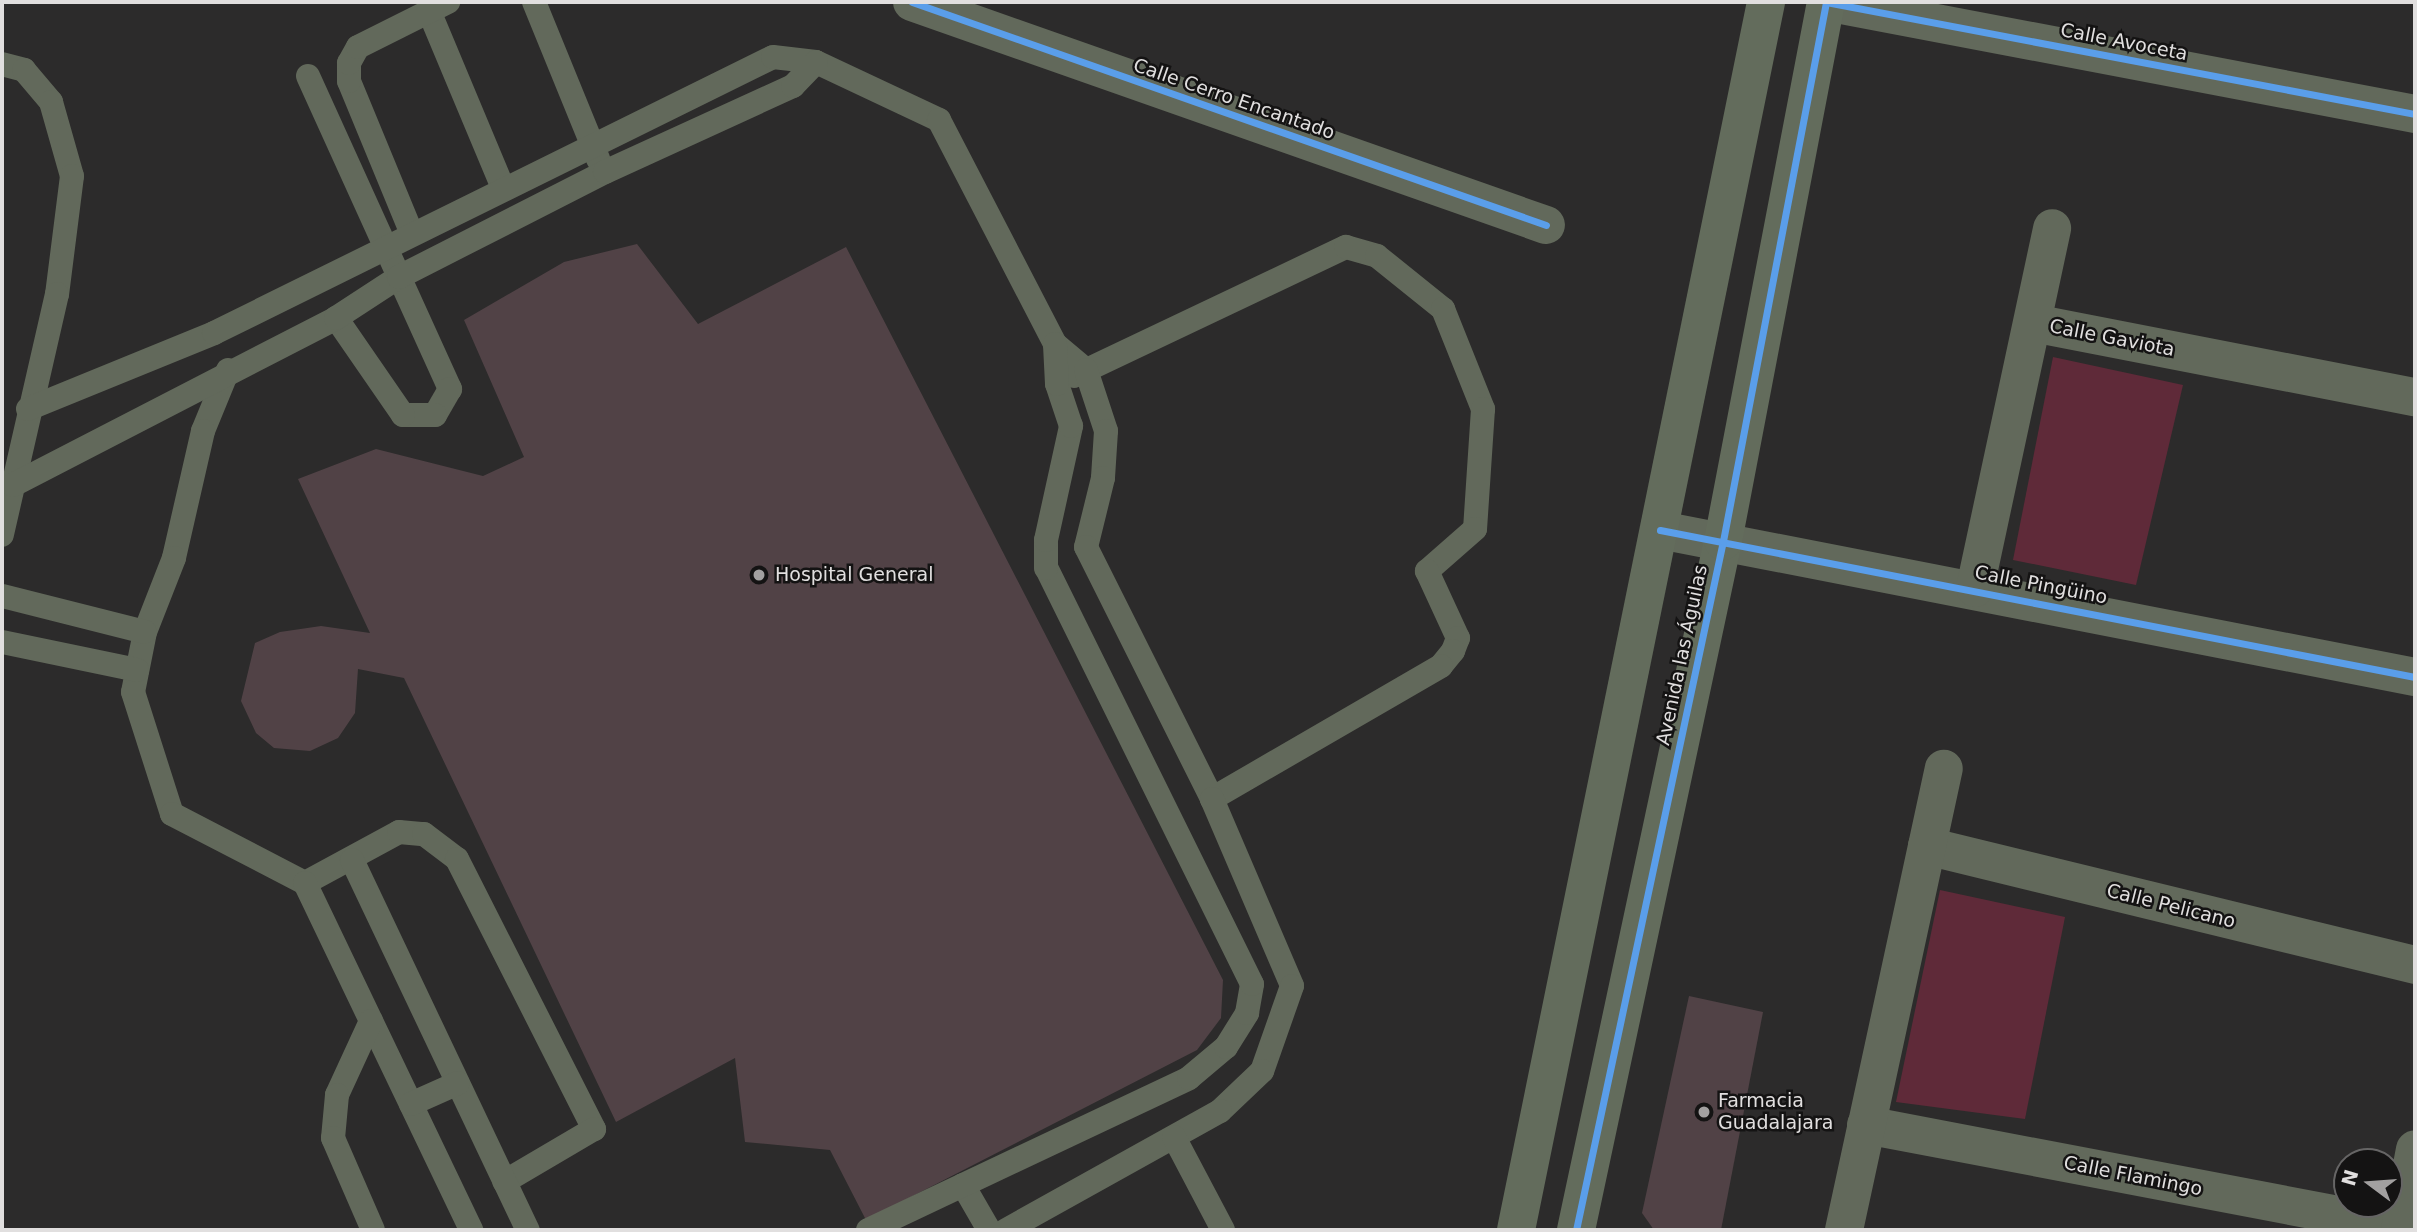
<!DOCTYPE html>
<html>
<head>
<meta charset="utf-8">
<style>
  body { margin:0 }
  #map { position:relative; width:2417px; height:1232px; overflow:hidden; background:#2c2b2b; font-family:"DejaVu Sans",sans-serif }
  div>[style] { position:absolute }
  .green>* { inset:0; background:#5f2a39 }
  .building>* { inset:0; background:#514246 }
  .lane>* { height:24px; margin:-12px; padding:0 12px; transform-origin:12px; border-radius:12px; background:#62695b }
  .street>* { height:38px; margin:-19px; padding:0 19px; transform-origin:19px; border-radius:19px; background:#62695b }
  .secondary>* { height:38px; margin:-19px; padding:0 19px; transform-origin:19px; border-radius:19px; background:#636c5c }
  .cycleway>* { height:7px; margin:-3.5px; padding:0 3.5px; transform-origin:3.5px; border-radius:3.5px; background:#5a9eea }
  .dots>* { width:19px; height:19px; translate:-50% -50%; box-sizing:border-box; border:4px solid #141313; border-radius:50% }
  span { translate:-50% -50%; white-space:nowrap; text-align:center; line-height:1.15; -webkit-text-stroke:5px #141313; paint-order:stroke }
  .street-label { font-size:19px; color:#e1dfdf }
  .poi-label { font-size:19px; color:#e1dfdf }
  .left { translate:0 -50%; text-align:left }
  .frame { position:absolute; inset:0; border:4px solid #e1dfdf; pointer-events:none }
  .north { position:absolute; left:2333px; top:1148px; width:70px; height:70px; box-sizing:border-box; background:#141313; border:2px solid #666565; border-radius:50%; rotate:286deg; font-size:19px; font-weight:700; line-height:28px; text-align:center; color:#e1dfdf }
  .north::after { content:''; display:block; margin:auto; width:24px; height:32px; background:#a2a0a0; clip-path:polygon(50% 0,100% 100%,50% 72%,0 100%) }
</style>
</head>
<body>
<div id="map">
  <div class="green">
    <div style="clip-path:polygon(2053px 357px,2183px 385px,2136px 585px,2013px 560px)"></div>
    <div style="clip-path:polygon(1940px 890px,2065px 917px,2025px 1119px,1896px 1102px)"></div>
  </div>
  <div class="building">
    <div style="clip-path:polygon(637px 244px,698px 324px,846px 247px,1223px 980px,1221px 1018px,1197px 1050px,866px 1220px,830px 1150px,745px 1142px,735px 1058px,616px 1122px,404px 678px,358px 669px,355px 713px,338px 738px,310px 751px,274px 748px,256px 733px,241px 701px,255px 643px,280px 632px,321px 626px,370px 633px,298px 479px,376px 449px,483px 476px,524px 457px,464px 320px,564px 262px)"></div>
    <div style="clip-path:polygon(1689px 996px,1763px 1012px,1721px 1230px,1654px 1230px,1642px 1213px)"></div>
  </div>
  <div class="lane">
    <div style="left:534px;top:2px;width:170px;rotate:67.8deg"></div>
    <div style="left:429px;top:11px;width:192px;rotate:67.3deg"></div>
    <div style="left:2px;top:64px;width:23px;rotate:15deg"></div>
    <div style="left:24px;top:70px;width:42px;rotate:49.8deg"></div>
    <div style="left:51px;top:102px;width:77px;rotate:74.2deg"></div>
    <div style="left:72px;top:176px;width:119px;rotate:97.2deg"></div>
    <div style="left:57px;top:294px;width:247px;rotate:102.9deg"></div>
    <div style="left:308px;top:76px;width:344px;rotate:65.6deg"></div>
    <div style="left:450px;top:389px;width:30px;rotate:120deg"></div>
    <div style="left:435px;top:415px;width:32px;rotate:180deg"></div>
    <div style="left:403px;top:415px;width:118px;rotate:-124.6deg"></div>
    <div style="left:412px;top:234px;width:165px;rotate:-112.4deg"></div>
    <div style="left:349px;top:81px;width:18px;rotate:-90deg"></div>
    <div style="left:349px;top:63px;width:18px;rotate:-61deg"></div>
    <div style="left:358px;top:47px;width:101px;rotate:-26.6deg"></div>
    <div style="left:228px;top:370px;width:66px;rotate:112.3deg"></div>
    <div style="left:203px;top:431px;width:130px;rotate:102.9deg"></div>
    <div style="left:174px;top:558px;width:79px;rotate:111.4deg"></div>
    <div style="left:145px;top:632px;width:61px;rotate:101.3deg"></div>
    <div style="left:133px;top:692px;width:128px;rotate:72.3deg"></div>
    <div style="left:172px;top:814px;width:150px;rotate:27.4deg"></div>
    <div style="left:305px;top:883px;width:107px;rotate:-28.5deg"></div>
    <div style="left:399px;top:832px;width:25px;rotate:5deg"></div>
    <div style="left:424px;top:834px;width:41px;rotate:37.1deg"></div>
    <div style="left:457px;top:859px;width:303px;rotate:63.1deg"></div>
    <div style="left:594px;top:1129px;width:104px;rotate:149.5deg"></div>
    <div style="left:1074px;top:376px;width:301px;rotate:-25.4deg"></div>
    <div style="left:1346px;top:247px;width:32px;rotate:16deg"></div>
    <div style="left:1377px;top:256px;width:85px;rotate:38.8deg"></div>
    <div style="left:1443px;top:309px;width:108px;rotate:68.2deg"></div>
    <div style="left:1483px;top:409px;width:120px;rotate:93.8deg"></div>
    <div style="left:1475px;top:529px;width:64px;rotate:138.8deg"></div>
    <div style="left:1427px;top:571px;width:74px;rotate:65.2deg"></div>
    <div style="left:1458px;top:638px;width:14px;rotate:111deg"></div>
    <div style="left:1453px;top:651px;width:19px;rotate:129deg"></div>
    <div style="left:1441px;top:666px;width:265px;rotate:149.9deg"></div>
    <div style="left:28px;top:409px;width:201px;rotate:-22.2deg"></div>
    <div style="left:214px;top:333px;width:623px;rotate:-26.28deg"></div>
    <div style="left:773px;top:57px;width:43px;rotate:6.6deg"></div>
    <div style="left:816px;top:62px;width:136px;rotate:25.2deg"></div>
    <div style="left:939px;top:120px;width:252px;rotate:62.6deg"></div>
    <div style="left:1055px;top:344px;width:40px;rotate:40deg"></div>
    <div style="left:1086px;top:370px;width:64px;rotate:71.8deg"></div>
    <div style="left:1106px;top:431px;width:47px;rotate:93.7deg"></div>
    <div style="left:1103px;top:478px;width:71px;rotate:103.8deg"></div>
    <div style="left:1086px;top:547px;width:282px;rotate:63.4deg"></div>
    <div style="left:1212px;top:799px;width:203px;rotate:66.8deg"></div>
    <div style="left:1292px;top:986px;width:90px;rotate:109.4deg"></div>
    <div style="left:1262px;top:1071px;width:58px;rotate:136.4deg"></div>
    <div style="left:1220px;top:1111px;width:245px;rotate:150.9deg"></div>
    <div style="left:13px;top:485px;width:364px;rotate:-27.3deg"></div>
    <div style="left:336px;top:318px;width:75px;rotate:-33.1deg"></div>
    <div style="left:399px;top:277px;width:231px;rotate:-27deg"></div>
    <div style="left:605px;top:172px;width:207px;rotate:-24.6deg"></div>
    <div style="left:793px;top:86px;width:33px;rotate:-46deg"></div>
    <div style="left:2px;top:596px;width:147px;rotate:14.1deg"></div>
    <div style="left:2px;top:642px;width:138px;rotate:11.7deg"></div>
    <div style="left:352px;top:860px;width:410px;rotate:64.6deg"></div>
    <div style="left:305px;top:883px;width:385px;rotate:64.4deg"></div>
    <div style="left:371px;top:1021px;width:81px;rotate:114.7deg"></div>
    <div style="left:337px;top:1095px;width:43px;rotate:95.3deg"></div>
    <div style="left:333px;top:1138px;width:100px;rotate:66.5deg"></div>
    <div style="left:411px;top:1104px;width:51px;rotate:-24.1deg"></div>
    <div style="left:1174px;top:1137px;width:105px;rotate:62.2deg"></div>
    <div style="left:963px;top:1185px;width:52px;rotate:60deg"></div>
    <div style="left:868px;top:1230px;width:355px;rotate:-25.3deg"></div>
    <div style="left:1189px;top:1078px;width:48px;rotate:-40deg"></div>
    <div style="left:1226px;top:1047px;width:40px;rotate:-58deg"></div>
    <div style="left:1247px;top:1013px;width:29px;rotate:-80deg"></div>
    <div style="left:1252px;top:984px;width:464px;rotate:-116.3deg"></div>
    <div style="left:1046px;top:568px;width:28px;rotate:-90deg"></div>
    <div style="left:1046px;top:540px;width:117px;rotate:-77.6deg"></div>
    <div style="left:1071px;top:426px;width:44px;rotate:-108.4deg"></div>
    <div style="left:1057px;top:384px;width:40px;rotate:-92.9deg"></div>
  </div>
  <div class="street">
    <div style="left:912px;top:2px;width:672px;rotate:19.38deg"></div>
    <div style="left:1826px;top:2px;width:600px;rotate:10.77deg"></div>
    <div style="left:2033px;top:323px;width:389px;rotate:11deg"></div>
    <div style="left:1660px;top:530px;width:769px;rotate:11.02deg"></div>
    <div style="left:1975px;top:588px;width:368px;rotate:-77.9deg"></div>
    <div style="left:1927px;top:846px;width:502px;rotate:13.7deg"></div>
    <div style="left:1866px;top:1125px;width:545px;rotate:10.79deg"></div>
    <div style="left:1844px;top:1230px;width:472px;rotate:-77.8deg"></div>
    <div style="left:2400px;top:1230px;width:82px;rotate:-79.5deg"></div>
  </div>
  <div class="secondary">
    <div style="left:1516px;top:1230px;width:1253px;rotate:-78.49deg"></div>
    <div style="left:1576px;top:1230px;width:705px;rotate:-77.96deg"></div>
    <div style="left:1723px;top:541px;width:549px;rotate:-79.18deg"></div>
  </div>
  <div class="cycleway">
    <div style="left:912px;top:2px;width:672px;rotate:19.38deg"></div>
    <div style="left:1826px;top:2px;width:600px;rotate:10.77deg"></div>
    <div style="left:1660px;top:530px;width:769px;rotate:11.02deg"></div>
    <div style="left:1576px;top:1230px;width:705px;rotate:-77.96deg"></div>
    <div style="left:1723px;top:541px;width:549px;rotate:-79.18deg"></div>
  </div>
  <div class="dots">
    <div style="left:759px;top:575px;background:#a2a0a0"></div>
    <div style="left:1704px;top:1112px;background:#a2a0a0"></div>
  </div>
  <div class="street-label">
    <span style="left:2124px;top:42px;rotate:11deg">Calle Avoceta</span>
    <span style="left:1234px;top:99px;rotate:19deg">Calle Cerro Encantado</span>
    <span style="left:2112px;top:338px;rotate:11deg">Calle Gaviota</span>
    <span style="left:2041px;top:585px;rotate:11deg">Calle Pingüino</span>
    <span style="left:1682px;top:655px;rotate:-78deg">Avenida las Águilas</span>
    <span style="left:2171px;top:906px;rotate:14deg">Calle Pelicano</span>
    <span style="left:2133px;top:1176px;rotate:11deg">Calle Flamingo</span>
  </div>
  <div class="poi-label">
    <span class="left" style="left:775px;top:575px">Hospital General</span>
    <span class="left" style="left:1718px;top:1112px">Farmacia<br>Guadalajara</span>
  </div>
  <div class="frame"></div>
  <div class="north">N</div>
</div>
</body>
</html>
